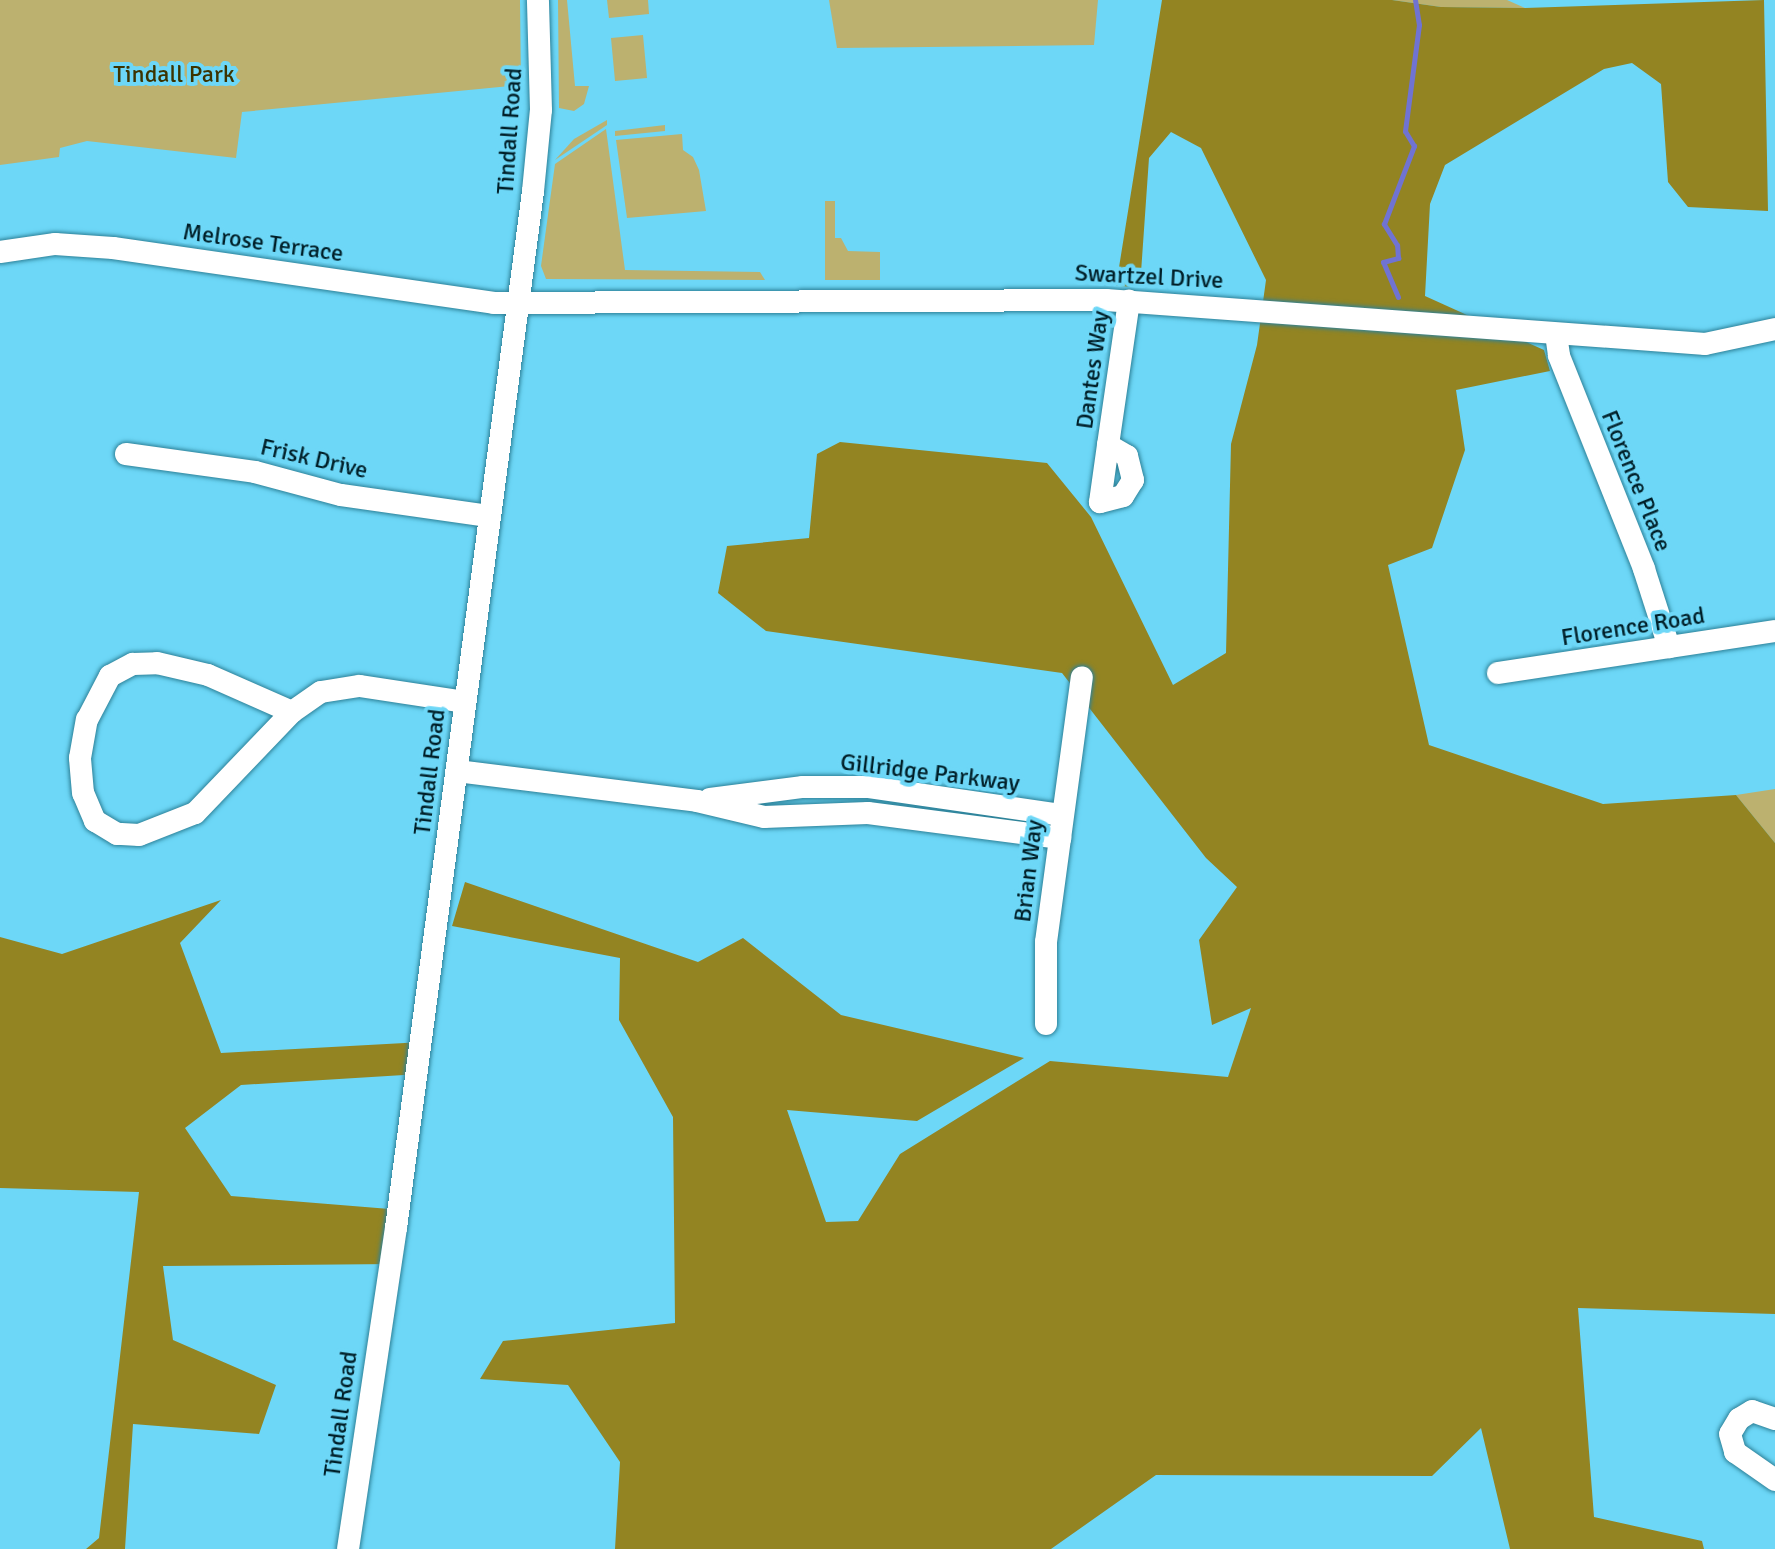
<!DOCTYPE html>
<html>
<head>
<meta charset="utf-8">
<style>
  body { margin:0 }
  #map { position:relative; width:1775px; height:1549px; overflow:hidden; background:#6dd7f7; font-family:Signika,sans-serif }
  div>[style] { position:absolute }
  .green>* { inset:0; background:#bcb16f }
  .forest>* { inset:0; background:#938422 }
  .stream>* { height:5px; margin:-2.5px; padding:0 2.5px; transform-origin:2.5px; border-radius:2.5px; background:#7073d2 }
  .roads { filter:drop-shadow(0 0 2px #2d8198) drop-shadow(0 0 2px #2d8198) }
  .minor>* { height:22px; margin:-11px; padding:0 11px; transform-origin:11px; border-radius:11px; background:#fff }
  span { translate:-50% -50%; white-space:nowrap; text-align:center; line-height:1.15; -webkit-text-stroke:8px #6dd7f7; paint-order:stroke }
  .park-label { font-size:24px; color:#3c3300 }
  .street-label { font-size:24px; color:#001f28 }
</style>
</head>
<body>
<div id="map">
  <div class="green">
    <div style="clip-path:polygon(0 0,520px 0,521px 85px,242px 112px,236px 158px,87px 141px,60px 148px,59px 157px,0 165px)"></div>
    <div style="clip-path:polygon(558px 0,567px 0,575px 86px,589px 86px,584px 104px,574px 111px,559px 108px)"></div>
    <div style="clip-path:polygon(607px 0,648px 0,649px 14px,609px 18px)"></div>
    <div style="clip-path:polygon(829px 0,1098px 0,1094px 45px,837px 48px)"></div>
    <div style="clip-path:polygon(1392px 0,1507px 0,1525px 8px,1441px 7px)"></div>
    <div style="clip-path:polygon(643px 35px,647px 78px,615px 81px,611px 38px)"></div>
    <div style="clip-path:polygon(607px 120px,607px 125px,555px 160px,574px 139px)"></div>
    <div style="clip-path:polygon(665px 125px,665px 131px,615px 136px,615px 131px)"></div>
    <div style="clip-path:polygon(606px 129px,625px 270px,760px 272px,765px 280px,546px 279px,541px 266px,555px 164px)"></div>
    <div style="clip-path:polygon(682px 134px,683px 150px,693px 157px,699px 170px,706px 211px,627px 218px,616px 140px)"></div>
    <div style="clip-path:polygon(825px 201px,835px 201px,835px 238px,841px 238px,848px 251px,880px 252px,880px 280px,825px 280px)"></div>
    <div style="clip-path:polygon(1775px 789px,1775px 843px,1736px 795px)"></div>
  </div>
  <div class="forest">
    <div style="clip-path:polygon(1162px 0,1392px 0,1441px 7px,1525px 8px,1764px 0,1768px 211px,1688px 207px,1668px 182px,1661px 84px,1632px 63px,1604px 69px,1445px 165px,1430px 204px,1425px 296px,1544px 350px,1550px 371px,1456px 390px,1465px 450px,1432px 548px,1388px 565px,1429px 745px,1603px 804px,1736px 795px,1775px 843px,1775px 1314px,1578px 1308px,1594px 1517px,1702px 1541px,1704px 1549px,1510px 1549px,1481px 1428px,1432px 1476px,1156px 1475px,1051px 1549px,615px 1549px,620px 1462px,568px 1385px,480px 1379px,503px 1341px,675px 1323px,673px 1117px,619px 1020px,620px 958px,452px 926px,465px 882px,698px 962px,743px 938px,841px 1015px,1024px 1058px,917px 1121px,787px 1110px,826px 1222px,858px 1221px,900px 1154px,1050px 1061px,1228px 1077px,1251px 1008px,1212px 1025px,1199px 940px,1237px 887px,1206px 858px,1062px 673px,766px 631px,718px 593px,727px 546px,809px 538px,817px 454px,840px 442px,1047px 463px,1091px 517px,1173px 685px,1226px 653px,1231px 444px,1257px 345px,1266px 280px,1201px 148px,1171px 132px,1149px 158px,1140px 287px,1116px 286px)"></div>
    <div style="clip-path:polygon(221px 900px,180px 943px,221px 1053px,423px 1042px,420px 1074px,241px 1085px,185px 1128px,231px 1196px,402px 1210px,394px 1264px,163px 1266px,173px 1340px,276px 1385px,259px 1434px,133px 1424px,125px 1549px,86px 1549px,99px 1538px,139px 1192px,0 1188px,0 937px,62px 954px)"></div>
  </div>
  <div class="stream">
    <div style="left:1398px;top:297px;width:38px;rotate:-113deg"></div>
    <div style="left:1383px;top:262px;width:16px;rotate:-15deg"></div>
    <div style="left:1398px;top:258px;width:13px;rotate:-94deg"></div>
    <div style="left:1397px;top:245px;width:25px;rotate:-122deg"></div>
    <div style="left:1384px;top:224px;width:84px;rotate:-69deg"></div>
    <div style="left:1414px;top:146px;width:17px;rotate:-121deg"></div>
    <div style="left:1405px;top:131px;width:107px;rotate:-82.5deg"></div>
    <div style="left:1419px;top:25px;width:25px;rotate:-99deg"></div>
  </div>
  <div class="roads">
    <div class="minor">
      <div style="left:0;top:252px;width:56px;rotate:-8.3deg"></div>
      <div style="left:55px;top:244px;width:58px;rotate:3.9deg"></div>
      <div style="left:113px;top:248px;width:385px;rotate:8.2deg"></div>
      <div style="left:494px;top:303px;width:612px;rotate:-0.28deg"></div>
      <div style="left:1106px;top:300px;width:601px;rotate:4.2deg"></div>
      <div style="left:1705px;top:344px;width:72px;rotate:-12.1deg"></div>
      <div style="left:1556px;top:334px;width:22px;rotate:82deg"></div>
      <div style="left:1559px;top:356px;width:229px;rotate:68.2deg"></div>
      <div style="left:1644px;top:569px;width:82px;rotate:72.2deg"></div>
      <div style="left:1108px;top:445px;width:22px;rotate:30deg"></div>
      <div style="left:1127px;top:456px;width:25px;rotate:76deg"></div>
      <div style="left:1133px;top:480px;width:19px;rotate:122deg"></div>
      <div style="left:1123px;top:496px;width:24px;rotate:165deg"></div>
      <div style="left:1100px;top:502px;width:58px;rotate:-82deg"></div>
      <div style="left:1108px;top:445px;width:146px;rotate:-81.7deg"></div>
      <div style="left:126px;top:454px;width:130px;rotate:7.9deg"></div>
      <div style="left:255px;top:472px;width:89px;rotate:15deg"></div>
      <div style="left:341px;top:495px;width:149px;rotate:8.1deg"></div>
      <div style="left:157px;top:663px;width:52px;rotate:13.2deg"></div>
      <div style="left:208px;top:675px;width:92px;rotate:23.8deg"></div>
      <div style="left:292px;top:712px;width:140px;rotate:133.8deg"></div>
      <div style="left:195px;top:813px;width:60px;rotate:158.6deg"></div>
      <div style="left:139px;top:835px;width:22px;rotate:-177deg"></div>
      <div style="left:117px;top:834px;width:26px;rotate:-149deg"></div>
      <div style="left:95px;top:821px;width:30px;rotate:-113deg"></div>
      <div style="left:83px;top:793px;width:35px;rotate:-95deg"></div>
      <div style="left:80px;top:758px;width:39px;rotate:-80deg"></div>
      <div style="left:87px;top:720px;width:50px;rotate:-62.4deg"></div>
      <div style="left:110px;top:676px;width:26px;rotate:-28deg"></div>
      <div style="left:133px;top:664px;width:24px;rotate:-2deg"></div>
      <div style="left:1498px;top:673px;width:280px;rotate:-8.6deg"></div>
      <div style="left:292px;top:712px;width:35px;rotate:-35deg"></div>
      <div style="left:321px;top:692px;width:39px;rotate:-9deg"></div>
      <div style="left:360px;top:686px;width:106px;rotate:8.7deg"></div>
      <div style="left:457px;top:771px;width:242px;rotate:7.1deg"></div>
      <div style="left:697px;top:801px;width:69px;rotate:13.4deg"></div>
      <div style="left:764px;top:817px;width:104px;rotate:-2.2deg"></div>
      <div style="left:868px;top:813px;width:194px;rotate:7.4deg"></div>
      <div style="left:710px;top:799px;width:94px;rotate:-7.4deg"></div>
      <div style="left:803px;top:787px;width:66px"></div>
      <div style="left:869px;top:787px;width:195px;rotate:8.3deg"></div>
      <div style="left:1046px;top:1024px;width:82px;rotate:-90deg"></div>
      <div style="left:1046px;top:942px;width:267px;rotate:-82.3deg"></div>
      <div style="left:1775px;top:1419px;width:24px;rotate:-161deg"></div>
      <div style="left:1752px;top:1411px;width:15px;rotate:148deg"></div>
      <div style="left:1739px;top:1419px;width:17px;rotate:121deg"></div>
      <div style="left:1730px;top:1434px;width:19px;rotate:74deg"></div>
      <div style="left:1735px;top:1452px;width:49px;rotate:35deg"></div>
      <div style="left:348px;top:1549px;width:325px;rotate:-81.5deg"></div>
      <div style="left:396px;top:1228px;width:1046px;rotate:-82.47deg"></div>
      <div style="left:533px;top:191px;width:81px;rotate:-84.4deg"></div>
      <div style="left:541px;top:110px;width:110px;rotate:-91.6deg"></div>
    </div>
  </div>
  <div class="park-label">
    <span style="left:174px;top:75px">Tindall Park</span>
  </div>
  <div class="street-label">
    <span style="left:510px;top:131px;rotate:-86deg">Tindall Road</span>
    <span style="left:263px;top:243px;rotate:8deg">Melrose Terrace</span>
    <span style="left:1149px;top:277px;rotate:3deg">Swartzel Drive</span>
    <span style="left:1093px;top:370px;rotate:-82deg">Dantes Way</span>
    <span style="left:314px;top:459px;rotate:13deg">Frisk Drive</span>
    <span style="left:1636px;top:481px;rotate:68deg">Florence Place</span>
    <span style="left:1633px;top:627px;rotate:-9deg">Florence Road</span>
    <span style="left:430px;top:772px;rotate:-83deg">Tindall Road</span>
    <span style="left:930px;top:773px;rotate:7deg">Gillridge Parkway</span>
    <span style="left:1029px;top:871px;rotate:-83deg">Brian Way</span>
    <span style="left:341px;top:1414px;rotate:-82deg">Tindall Road</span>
  </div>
</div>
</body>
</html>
